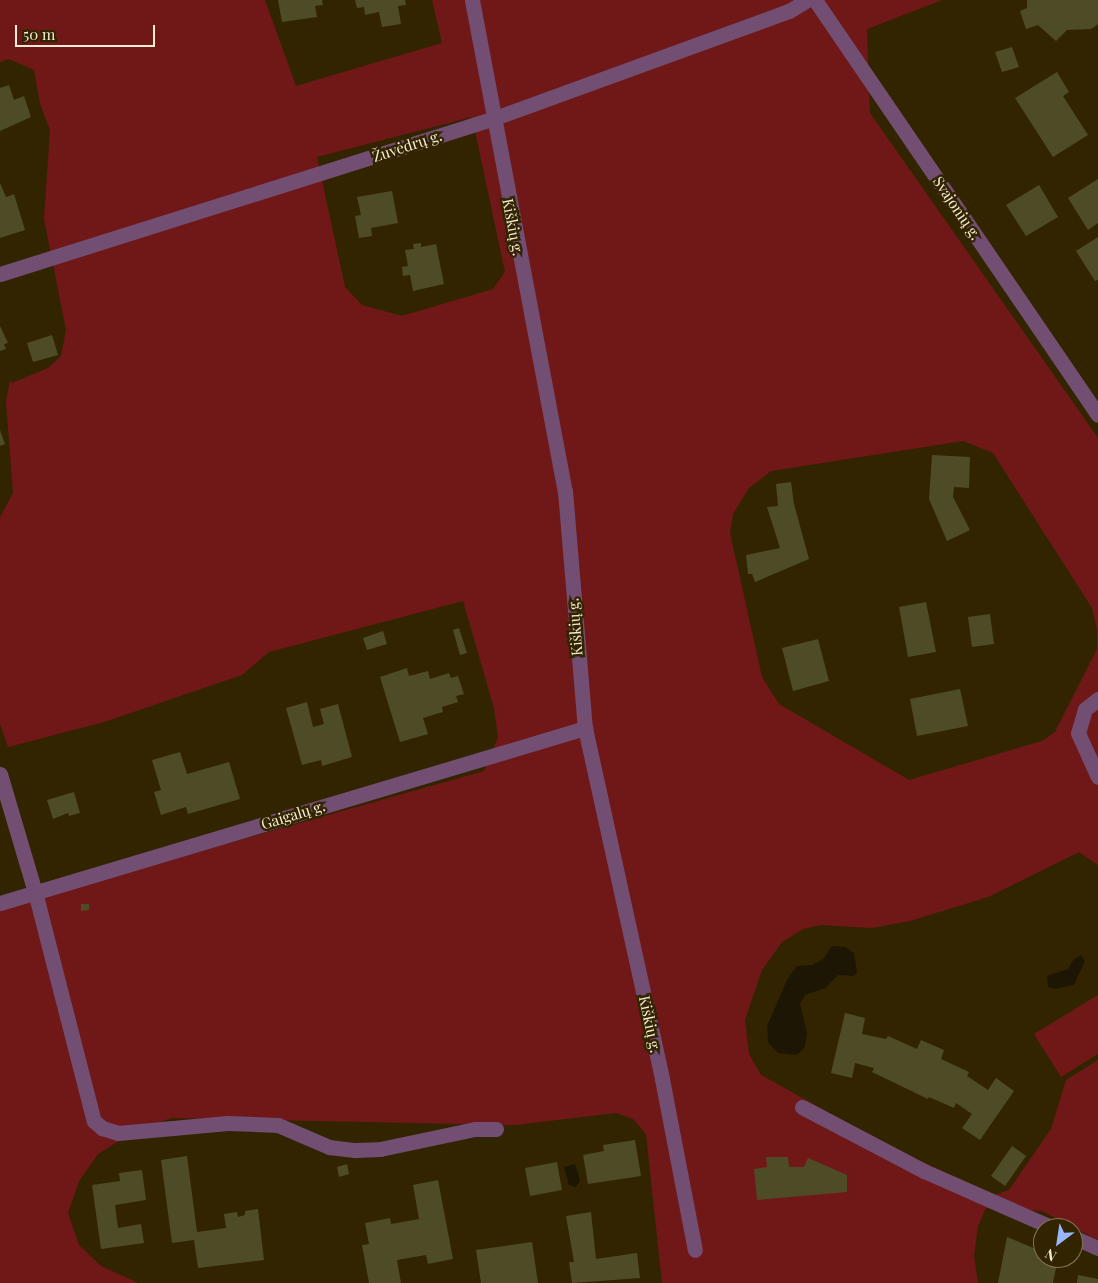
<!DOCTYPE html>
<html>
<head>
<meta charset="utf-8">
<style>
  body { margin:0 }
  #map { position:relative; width:1098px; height:1283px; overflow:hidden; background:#332400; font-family:"Playfair Display",serif }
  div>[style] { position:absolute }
  .green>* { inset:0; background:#701818 }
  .water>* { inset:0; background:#1e1605 }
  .building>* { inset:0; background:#4e4c26 }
  .minor>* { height:15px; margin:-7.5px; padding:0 7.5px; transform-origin:7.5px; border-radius:7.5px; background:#724e73 }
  span { translate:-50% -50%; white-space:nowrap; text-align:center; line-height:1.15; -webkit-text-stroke:5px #332400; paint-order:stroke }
  .street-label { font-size:15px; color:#f5ecd8 }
  .north { position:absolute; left:1033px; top:1218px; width:50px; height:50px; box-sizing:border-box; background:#332400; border:1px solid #817456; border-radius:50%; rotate:211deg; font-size:14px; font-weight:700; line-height:20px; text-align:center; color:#f5ecd8 }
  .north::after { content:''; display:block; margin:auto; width:18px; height:22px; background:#97b6fd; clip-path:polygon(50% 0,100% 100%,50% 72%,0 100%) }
  .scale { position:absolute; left:15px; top:25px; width:140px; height:22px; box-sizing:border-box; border:2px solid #f5ecd8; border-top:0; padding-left:6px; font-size:15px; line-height:18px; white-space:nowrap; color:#f5ecd8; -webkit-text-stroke:4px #332400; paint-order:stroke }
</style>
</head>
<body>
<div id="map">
  <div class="green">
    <div style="clip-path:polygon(evenodd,0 0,265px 0,296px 86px,442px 43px,432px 0,942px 0,867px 29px,870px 113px,1098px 438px,1098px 865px,1079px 852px,988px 897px,910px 921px,872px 928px,821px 925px,803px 929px,782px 942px,762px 970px,745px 1020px,749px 1054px,761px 1075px,896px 1150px,995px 1195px,1009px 1190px,1051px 1129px,1066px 1080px,1098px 1060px,1098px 1240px,1042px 1211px,986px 1208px,978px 1226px,974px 1256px,978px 1283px,662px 1283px,646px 1134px,633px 1119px,616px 1113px,515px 1125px,171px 1118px,130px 1134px,98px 1154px,79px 1181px,68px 1213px,79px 1245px,101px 1266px,138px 1283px,0 1283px,0 908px,484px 771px,498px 737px,494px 708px,463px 601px,269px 652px,242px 675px,104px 722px,8px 747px,0 724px,0 517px,13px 493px,6px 401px,10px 381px,12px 383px,48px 368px,61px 356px,66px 330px,44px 219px,50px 130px,40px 104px,34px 70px,9px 59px,0 62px,0 0,472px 117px,505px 272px,493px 289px,402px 316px,362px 305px,345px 287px,317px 157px,472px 117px,0 0,963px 441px,993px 453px,1092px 608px,1097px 629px,1097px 649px,1055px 732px,1042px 741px,909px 780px,779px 704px,762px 677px,730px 533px,733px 514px,749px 488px,771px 471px,963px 441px)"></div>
    <div style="clip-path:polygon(1098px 995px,1098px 1054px,1061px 1077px,1034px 1034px)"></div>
  </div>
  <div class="water">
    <div style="clip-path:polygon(832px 946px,845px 947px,854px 953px,857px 972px,854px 976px,838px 975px,825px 988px,805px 995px,800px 1004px,807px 1033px,805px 1047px,797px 1055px,778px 1053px,768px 1042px,767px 1026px,788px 978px,797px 966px,812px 965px,823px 959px)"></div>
    <div style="clip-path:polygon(1081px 955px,1085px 961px,1074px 985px,1054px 989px,1048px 987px,1047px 976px,1068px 969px,1074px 959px)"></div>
    <div style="clip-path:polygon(575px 1164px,580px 1180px,576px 1187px,569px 1185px,564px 1167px)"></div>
  </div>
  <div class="building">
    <div style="clip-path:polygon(278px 0,322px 0,323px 5px,315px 6px,317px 17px,282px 22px)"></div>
    <div style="clip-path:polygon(355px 0,405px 0,406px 5px,398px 6px,401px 24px,382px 27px,379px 12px,365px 15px,364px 7px,357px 8px)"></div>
    <div style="clip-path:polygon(1027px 0,1098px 0,1098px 24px,1091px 29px,1067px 30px,1056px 41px,1038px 25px,1026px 29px,1020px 11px,1027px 8px)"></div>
    <div style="clip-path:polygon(1012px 47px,1019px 67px,1002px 72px,995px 52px)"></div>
    <div style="clip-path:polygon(1057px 72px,1069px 92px,1063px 96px,1088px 135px,1053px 157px,1015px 98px)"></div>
    <div style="clip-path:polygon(9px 85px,14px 100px,24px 96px,31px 117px,0 131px,0 88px)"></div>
    <div style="clip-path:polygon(1098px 179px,1098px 223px,1088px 230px,1068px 198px)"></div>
    <div style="clip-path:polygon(0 183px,6px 197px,14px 194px,25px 230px,0 238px)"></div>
    <div style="clip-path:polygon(1039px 185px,1058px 217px,1026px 236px,1006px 205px)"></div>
    <div style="clip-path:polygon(392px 191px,398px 223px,371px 228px,372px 236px,359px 238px,355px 216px,361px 215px,357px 197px)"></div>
    <div style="clip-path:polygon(1098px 237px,1098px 280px,1095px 281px,1076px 251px)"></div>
    <div style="clip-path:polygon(421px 243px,421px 247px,436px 244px,444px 284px,413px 291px,410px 275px,403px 276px,402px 267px,408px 266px,405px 250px,414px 249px,413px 244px)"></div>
    <div style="clip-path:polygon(0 326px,8px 343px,4px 344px,6px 349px,0 351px)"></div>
    <div style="clip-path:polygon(52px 335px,58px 355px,33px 362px,27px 343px)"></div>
    <div style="clip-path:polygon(0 430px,5px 444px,0 446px)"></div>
    <div style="clip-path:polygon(932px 455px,970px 457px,969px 488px,954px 487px,953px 497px,970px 530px,947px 541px,929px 499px)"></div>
    <div style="clip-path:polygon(791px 482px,794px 504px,809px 559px,755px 582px,752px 574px,748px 574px,746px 555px,780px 548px,767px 507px,778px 506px,776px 484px)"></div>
    <div style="clip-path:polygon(926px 602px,936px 652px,908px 657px,899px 607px)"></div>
    <div style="clip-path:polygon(990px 614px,994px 644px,972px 647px,968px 617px)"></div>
    <div style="clip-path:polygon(459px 628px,467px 653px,460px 655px,453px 630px)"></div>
    <div style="clip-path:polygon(383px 631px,387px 644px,367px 650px,363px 638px)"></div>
    <div style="clip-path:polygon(818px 639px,829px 681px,793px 691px,782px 648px)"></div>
    <div style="clip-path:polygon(407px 668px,409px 676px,428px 671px,430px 679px,449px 673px,451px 678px,458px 676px,464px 694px,456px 696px,458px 702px,442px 707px,443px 712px,423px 718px,428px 734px,400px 742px,380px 677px)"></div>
    <div style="clip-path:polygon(960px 689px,968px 726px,917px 736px,910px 699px)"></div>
    <div style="clip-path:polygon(307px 702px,313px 727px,324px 724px,320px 709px,338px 704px,352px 757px,322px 766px,321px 760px,302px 765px,286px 708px)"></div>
    <div style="clip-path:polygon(180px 752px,187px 774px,229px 762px,240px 799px,188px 814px,186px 807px,161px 815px,154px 792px,161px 790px,152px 760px)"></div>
    <div style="clip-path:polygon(74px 792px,80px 813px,69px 816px,68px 813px,53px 819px,47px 800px)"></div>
    <div style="clip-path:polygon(81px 904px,89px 904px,89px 910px,81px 911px)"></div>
    <div style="clip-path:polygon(845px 1013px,865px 1018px,862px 1034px,886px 1039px,888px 1036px,917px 1049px,921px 1040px,944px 1050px,941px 1059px,969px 1072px,967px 1076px,988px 1090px,996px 1078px,1014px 1091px,980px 1140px,962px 1128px,972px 1114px,956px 1103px,954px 1108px,929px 1097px,928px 1099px,872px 1072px,874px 1068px,855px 1063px,852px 1078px,831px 1073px)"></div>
    <div style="clip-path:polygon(635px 1140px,641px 1176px,588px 1184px,583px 1155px,604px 1151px,603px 1145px)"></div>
    <div style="clip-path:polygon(1012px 1146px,1026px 1156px,1005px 1186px,991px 1176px)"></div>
    <div style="clip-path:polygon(187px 1156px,197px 1232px,226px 1228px,224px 1214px,237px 1212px,238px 1217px,245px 1215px,245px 1211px,258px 1209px,264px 1260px,198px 1268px,194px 1240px,172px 1243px,161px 1160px)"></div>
    <div style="clip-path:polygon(766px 1157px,788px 1157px,789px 1167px,804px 1167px,808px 1158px,847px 1175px,847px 1192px,757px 1200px,754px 1169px,767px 1167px)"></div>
    <div style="clip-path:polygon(557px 1162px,562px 1190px,530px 1196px,525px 1168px)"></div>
    <div style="clip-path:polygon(347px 1164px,349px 1174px,339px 1177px,337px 1167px)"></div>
    <div style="clip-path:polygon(142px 1170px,146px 1200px,115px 1205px,118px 1228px,141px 1224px,144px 1243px,101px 1249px,92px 1185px,120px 1181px,119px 1173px)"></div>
    <div style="clip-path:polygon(438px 1180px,453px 1259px,428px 1264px,426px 1255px,397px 1260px,401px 1283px,369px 1283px,362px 1245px,369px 1244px,365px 1223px,390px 1218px,391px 1224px,419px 1219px,413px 1185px)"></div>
    <div style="clip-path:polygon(591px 1212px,596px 1259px,637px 1253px,640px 1278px,572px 1283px,569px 1262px,574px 1262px,566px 1216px)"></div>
    <div style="clip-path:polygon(1007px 1237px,1041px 1251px,1043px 1258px,1058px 1258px,1053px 1283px,998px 1283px)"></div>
    <div style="clip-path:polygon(532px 1242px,538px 1283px,481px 1283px,476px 1250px)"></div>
    <div style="clip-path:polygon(1078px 1275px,1098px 1279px,1098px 1283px,1077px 1283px)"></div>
  </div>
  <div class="minor">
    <div style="left:472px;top:0;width:500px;rotate:79.3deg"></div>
    <div style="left:565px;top:491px;width:238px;rotate:85.2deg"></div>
    <div style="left:585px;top:728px;width:359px;rotate:77.6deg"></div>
    <div style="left:662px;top:1079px;width:174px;rotate:79.1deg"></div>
    <div style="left:815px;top:0;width:502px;rotate:55.71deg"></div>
    <div style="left:0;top:274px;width:516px;rotate:-17.49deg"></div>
    <div style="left:492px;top:119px;width:316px;rotate:-20deg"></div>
    <div style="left:789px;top:11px;width:21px;rotate:-31deg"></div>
    <div style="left:1098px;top:699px;width:16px;rotate:142deg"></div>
    <div style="left:1085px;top:709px;width:25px;rotate:106deg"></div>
    <div style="left:1078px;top:733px;width:48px;rotate:65.6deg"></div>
    <div style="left:0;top:774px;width:123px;rotate:73.5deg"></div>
    <div style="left:35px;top:892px;width:236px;rotate:75.6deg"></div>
    <div style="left:94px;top:1121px;width:11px;rotate:41deg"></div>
    <div style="left:102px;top:1128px;width:17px;rotate:17deg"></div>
    <div style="left:118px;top:1133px;width:110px;rotate:-5.2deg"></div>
    <div style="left:228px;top:1123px;width:50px;rotate:2.3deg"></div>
    <div style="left:278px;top:1125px;width:56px;rotate:23.3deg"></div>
    <div style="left:329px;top:1147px;width:26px;rotate:7deg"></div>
    <div style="left:355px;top:1150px;width:25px;rotate:-2deg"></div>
    <div style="left:380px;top:1149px;width:97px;rotate:-11.9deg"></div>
    <div style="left:475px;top:1129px;width:21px"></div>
    <div style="left:0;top:903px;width:611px;rotate:-16.65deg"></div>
    <div style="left:802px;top:1107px;width:138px;rotate:27.7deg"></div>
    <div style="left:924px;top:1171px;width:141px;rotate:23.8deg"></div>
    <div style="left:1073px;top:1237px;width:27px;rotate:24deg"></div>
  </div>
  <div class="street-label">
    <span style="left:407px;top:146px;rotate:-18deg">Žuvėdrų g.</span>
    <span style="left:957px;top:208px;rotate:56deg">Svajonių g.</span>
    <span style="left:513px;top:227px;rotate:79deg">Kiškių g.</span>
    <span style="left:575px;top:627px;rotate:-94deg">Kiškių g.</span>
    <span style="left:293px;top:815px;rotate:-17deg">Gaigalų g.</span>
    <span style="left:650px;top:1024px;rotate:78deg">Kiškių g.</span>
  </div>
  <div class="north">N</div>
  <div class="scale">50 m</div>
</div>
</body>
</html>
